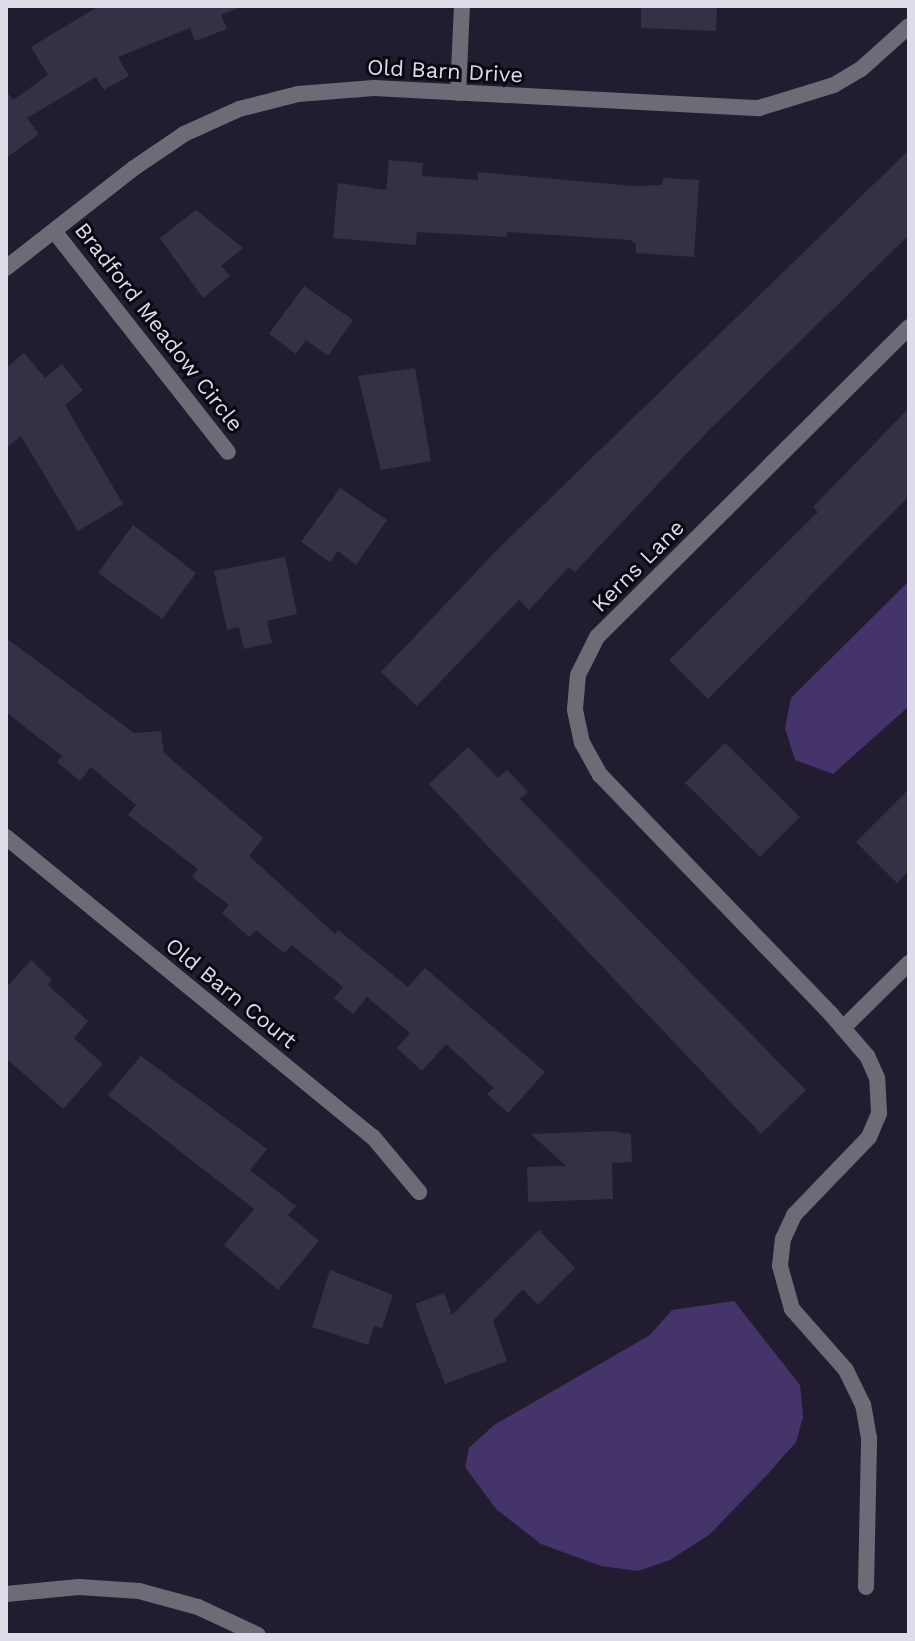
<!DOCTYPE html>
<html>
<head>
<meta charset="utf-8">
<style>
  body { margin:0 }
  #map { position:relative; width:915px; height:1641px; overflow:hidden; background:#221c31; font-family:"Work Sans",sans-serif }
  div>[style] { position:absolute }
  .water>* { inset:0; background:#453469 }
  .building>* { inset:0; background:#363046 }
  .street>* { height:16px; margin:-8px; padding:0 8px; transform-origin:8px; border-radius:8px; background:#6e6b76 }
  span { translate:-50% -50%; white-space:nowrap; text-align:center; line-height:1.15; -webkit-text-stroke:6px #0b0812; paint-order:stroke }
  .street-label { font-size:22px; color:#dfdcea }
  .frame { position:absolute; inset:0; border:8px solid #dfdcea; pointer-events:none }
</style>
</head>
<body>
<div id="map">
  <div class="water">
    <div style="clip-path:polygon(909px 581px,909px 706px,833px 774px,795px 760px,785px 728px,791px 698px)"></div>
    <div style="clip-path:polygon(734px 1301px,800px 1385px,803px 1417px,796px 1442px,767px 1475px,710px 1534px,670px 1560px,638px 1571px,601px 1566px,541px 1544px,496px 1509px,465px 1467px,469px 1448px,494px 1425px,650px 1335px,672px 1310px)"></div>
  </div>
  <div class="building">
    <div style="clip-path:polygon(99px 6px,241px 7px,221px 15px,227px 29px,195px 41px,190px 28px,118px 57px,129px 76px,104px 90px,96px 77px,27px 118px,39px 134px,6px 158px,6px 91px,13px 100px,48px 75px,31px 47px)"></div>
    <div style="clip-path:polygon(641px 6px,717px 6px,716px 31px,641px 28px)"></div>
    <div style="clip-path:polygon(909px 150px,909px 235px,709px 430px,575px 572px,569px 567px,529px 610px,519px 600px,417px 706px,381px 672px,497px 550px)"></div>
    <div style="clip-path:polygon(389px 160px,423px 163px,422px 176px,478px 180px,478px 172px,633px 186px,662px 185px,663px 178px,699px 180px,694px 257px,636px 253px,636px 244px,630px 240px,507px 232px,507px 237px,417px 232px,416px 245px,333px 238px,338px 183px,386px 190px)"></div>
    <div style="clip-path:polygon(196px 210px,243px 248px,221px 266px,230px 276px,203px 298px,160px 238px)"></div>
    <div style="clip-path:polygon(304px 286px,353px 320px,328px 356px,306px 340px,296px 354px,269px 334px)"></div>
    <div style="clip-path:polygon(24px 353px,45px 378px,62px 364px,83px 390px,65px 405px,123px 504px,78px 531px,21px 436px,6px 448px,6px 368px)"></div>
    <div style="clip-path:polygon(415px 368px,431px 461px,381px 470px,358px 376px)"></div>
    <div style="clip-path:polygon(909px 408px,909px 496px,708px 699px,669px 660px,818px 512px,813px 507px)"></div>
    <div style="clip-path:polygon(340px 488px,387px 520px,356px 565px,338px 551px,330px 562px,301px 542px)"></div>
    <div style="clip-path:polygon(133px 525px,196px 573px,162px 619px,98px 573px)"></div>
    <div style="clip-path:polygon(285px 557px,297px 614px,267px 621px,272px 643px,244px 649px,239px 627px,227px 630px,214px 571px)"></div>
    <div style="clip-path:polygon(6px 638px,134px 733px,161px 731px,164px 753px,263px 838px,249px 856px,335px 934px,338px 930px,408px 987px,425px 968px,545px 1072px,508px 1113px,487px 1094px,494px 1088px,446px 1044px,422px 1071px,397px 1048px,410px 1033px,367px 997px,353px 1014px,334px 998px,343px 987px,292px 945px,284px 953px,256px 930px,249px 937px,222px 913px,229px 905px,192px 877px,198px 869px,128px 815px,136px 805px,91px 767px,80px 781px,57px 762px,62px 756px,6px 712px)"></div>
    <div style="clip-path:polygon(725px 743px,800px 817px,760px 857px,685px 783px)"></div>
    <div style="clip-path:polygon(468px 747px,498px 778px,507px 770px,528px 792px,520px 799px,806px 1090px,761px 1134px,429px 784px)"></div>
    <div style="clip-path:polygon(909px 789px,909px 870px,897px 883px,856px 842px)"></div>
    <div style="clip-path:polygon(31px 960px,52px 980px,48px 985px,88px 1021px,74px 1038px,103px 1064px,63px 1109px,6px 1058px,6px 988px)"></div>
    <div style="clip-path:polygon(141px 1056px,267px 1149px,250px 1170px,296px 1206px,288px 1215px,319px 1241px,278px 1290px,224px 1245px,254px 1209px,108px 1095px)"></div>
    <div style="clip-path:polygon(612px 1131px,631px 1134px,632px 1162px,612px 1163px,613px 1199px,528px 1202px,527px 1167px,566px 1166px,531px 1134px)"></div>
    <div style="clip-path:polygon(539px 1230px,575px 1268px,538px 1305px,523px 1289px,493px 1321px,507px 1361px,445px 1384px,415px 1304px,444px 1293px,452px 1315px)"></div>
    <div style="clip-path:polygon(330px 1270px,393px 1295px,382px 1328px,374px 1326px,368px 1345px,312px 1327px)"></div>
  </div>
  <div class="street">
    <div style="left:458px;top:93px;width:87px;rotate:-87.4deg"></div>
    <div style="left:54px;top:231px;width:281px;rotate:51.8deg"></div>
    <div style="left:6px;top:268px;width:162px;rotate:-38deg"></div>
    <div style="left:134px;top:168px;width:60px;rotate:-34.2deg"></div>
    <div style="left:184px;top:134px;width:60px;rotate:-24.4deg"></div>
    <div style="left:239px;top:109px;width:61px;rotate:-14.3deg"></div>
    <div style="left:298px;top:94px;width:76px;rotate:-4.5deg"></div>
    <div style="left:374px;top:88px;width:386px;rotate:3deg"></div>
    <div style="left:759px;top:108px;width:78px;rotate:-17deg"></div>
    <div style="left:834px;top:85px;width:31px;rotate:-31deg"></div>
    <div style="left:861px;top:69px;width:64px;rotate:-41.9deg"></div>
    <div style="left:6px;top:837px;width:474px;rotate:39.3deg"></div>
    <div style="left:373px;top:1137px;width:72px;rotate:50.1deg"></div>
    <div style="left:843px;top:1028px;width:93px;rotate:-44.6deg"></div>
    <div style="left:866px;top:1587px;width:149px;rotate:-88.8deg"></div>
    <div style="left:869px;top:1438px;width:34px;rotate:-100deg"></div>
    <div style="left:863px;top:1405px;width:39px;rotate:-116deg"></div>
    <div style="left:846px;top:1370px;width:81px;rotate:-131.5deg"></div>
    <div style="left:792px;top:1309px;width:45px;rotate:-105.6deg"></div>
    <div style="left:780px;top:1266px;width:27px;rotate:-84deg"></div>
    <div style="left:783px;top:1239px;width:26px;rotate:-65deg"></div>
    <div style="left:794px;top:1215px;width:108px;rotate:-46.1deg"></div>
    <div style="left:869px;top:1137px;width:26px;rotate:-67deg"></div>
    <div style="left:879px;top:1113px;width:35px;rotate:-93deg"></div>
    <div style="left:877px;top:1078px;width:24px;rotate:-114deg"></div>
    <div style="left:867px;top:1056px;width:57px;rotate:-130.7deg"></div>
    <div style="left:830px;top:1013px;width:331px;rotate:-134deg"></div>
    <div style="left:600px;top:775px;width:37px;rotate:-119deg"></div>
    <div style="left:582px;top:743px;width:35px;rotate:-102deg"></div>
    <div style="left:575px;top:709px;width:34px;rotate:-85deg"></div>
    <div style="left:578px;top:675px;width:42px;rotate:-63.4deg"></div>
    <div style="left:597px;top:637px;width:440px;rotate:-44.8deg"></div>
    <div style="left:6px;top:1594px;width:73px;rotate:-5.5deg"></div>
    <div style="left:79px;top:1587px;width:60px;rotate:3.8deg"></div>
    <div style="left:139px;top:1591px;width:61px;rotate:15.2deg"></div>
    <div style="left:198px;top:1607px;width:66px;rotate:25deg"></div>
  </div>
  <div class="street-label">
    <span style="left:445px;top:71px;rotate:3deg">Old Barn Drive</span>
    <span style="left:159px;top:327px;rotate:52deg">Bradford Meadow Circle</span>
    <span style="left:638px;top:566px;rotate:-45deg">Kerns Lane</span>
    <span style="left:231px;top:993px;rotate:39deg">Old Barn Court</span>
  </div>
  <div class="frame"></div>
</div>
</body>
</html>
